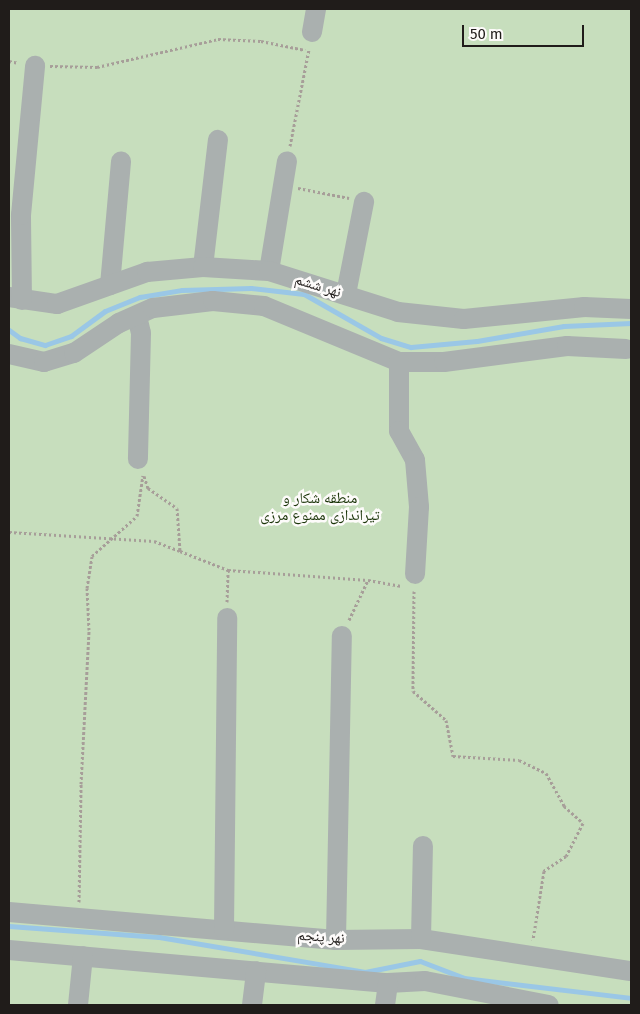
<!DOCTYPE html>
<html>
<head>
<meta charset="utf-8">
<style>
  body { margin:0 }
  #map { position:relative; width:640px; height:1014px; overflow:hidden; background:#f8ece5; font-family:"Fira Sans","Noto Naskh Arabic",sans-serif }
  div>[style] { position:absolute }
  .green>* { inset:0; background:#c7debd }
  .stream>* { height:5px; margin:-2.5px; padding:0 2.5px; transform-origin:2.5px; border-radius:2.5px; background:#9ac7e6 }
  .path>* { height:3px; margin-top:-1.5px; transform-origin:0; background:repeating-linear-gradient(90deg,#a79e99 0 2.5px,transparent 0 5px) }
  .minor>* { height:20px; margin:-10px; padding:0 10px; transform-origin:10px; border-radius:10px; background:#aab0af }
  span { translate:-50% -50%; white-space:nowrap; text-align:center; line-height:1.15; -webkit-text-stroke:5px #fdfbfa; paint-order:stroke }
  .street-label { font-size:15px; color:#201c1a }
  .park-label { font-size:15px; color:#1b3509 }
  .frame { position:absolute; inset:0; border:10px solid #201c1a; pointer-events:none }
  .scale { position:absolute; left:462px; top:25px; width:122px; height:22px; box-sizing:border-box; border:2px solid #201c1a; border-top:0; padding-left:6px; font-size:15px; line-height:18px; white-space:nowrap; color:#201c1a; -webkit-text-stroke:4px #fdfbfa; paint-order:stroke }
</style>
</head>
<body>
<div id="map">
  <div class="green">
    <div style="clip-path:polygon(9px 9px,631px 9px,631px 1005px,9px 1005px)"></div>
  </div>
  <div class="stream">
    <div style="left:9px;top:330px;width:14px;rotate:36deg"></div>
    <div style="left:20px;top:338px;width:26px;rotate:16deg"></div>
    <div style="left:45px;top:345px;width:28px;rotate:-19deg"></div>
    <div style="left:71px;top:336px;width:42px;rotate:-36.3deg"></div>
    <div style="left:105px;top:311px;width:38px;rotate:-22deg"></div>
    <div style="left:140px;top:297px;width:43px;rotate:-9.5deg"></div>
    <div style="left:182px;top:290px;width:69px;rotate:-1.7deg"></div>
    <div style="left:251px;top:288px;width:53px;rotate:6.5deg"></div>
    <div style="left:304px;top:294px;width:89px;rotate:29.7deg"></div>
    <div style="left:381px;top:338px;width:31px;rotate:17deg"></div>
    <div style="left:411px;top:347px;width:66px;rotate:-5.2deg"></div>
    <div style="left:477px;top:341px;width:88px;rotate:-9.8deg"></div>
    <div style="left:564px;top:326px;width:67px;rotate:-2.6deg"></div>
    <div style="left:9px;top:926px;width:150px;rotate:4.2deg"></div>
    <div style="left:159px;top:937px;width:209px;rotate:9.6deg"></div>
    <div style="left:365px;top:972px;width:56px;rotate:-11.3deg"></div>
    <div style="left:420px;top:961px;width:47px;rotate:21.1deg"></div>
    <div style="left:464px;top:978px;width:168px;rotate:6.8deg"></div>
  </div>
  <div class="path">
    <div style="left:9px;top:61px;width:10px;rotate:11deg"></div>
    <div style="left:50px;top:66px;width:47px;rotate:1.2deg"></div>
    <div style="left:97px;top:67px;width:124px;rotate:-13deg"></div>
    <div style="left:218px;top:39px;width:43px;rotate:2.7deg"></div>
    <div style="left:261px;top:41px;width:45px;rotate:11.6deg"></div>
    <div style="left:290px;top:146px;width:99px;rotate:-78.9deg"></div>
    <div style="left:298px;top:188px;width:52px;rotate:11.1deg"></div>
    <div style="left:144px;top:476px;width:13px;rotate:72deg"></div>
    <div style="left:148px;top:488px;width:35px;rotate:35deg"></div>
    <div style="left:177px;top:508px;width:43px;rotate:86deg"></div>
    <div style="left:180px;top:551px;width:52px;rotate:21.6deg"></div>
    <div style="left:228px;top:570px;width:140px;rotate:4.1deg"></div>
    <div style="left:368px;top:580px;width:34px;rotate:10deg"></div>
    <div style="left:9px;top:532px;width:145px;rotate:3.6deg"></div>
    <div style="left:154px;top:541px;width:28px;rotate:21deg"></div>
    <div style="left:414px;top:591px;width:100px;rotate:90.6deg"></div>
    <div style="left:413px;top:691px;width:44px;rotate:41.3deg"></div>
    <div style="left:446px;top:720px;width:37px;rotate:79deg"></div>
    <div style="left:453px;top:756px;width:66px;rotate:3.5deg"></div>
    <div style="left:519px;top:760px;width:30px;rotate:26deg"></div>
    <div style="left:546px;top:773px;width:38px;rotate:61deg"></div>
    <div style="left:564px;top:806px;width:25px;rotate:42deg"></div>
    <div style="left:583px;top:823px;width:37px;rotate:117deg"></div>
    <div style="left:566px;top:856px;width:27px;rotate:146deg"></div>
    <div style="left:544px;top:871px;width:70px;rotate:99.1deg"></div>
    <div style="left:227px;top:602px;width:32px;rotate:-88deg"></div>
    <div style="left:349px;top:620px;width:44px;rotate:-64.6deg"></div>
    <div style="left:79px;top:902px;width:118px;rotate:-89deg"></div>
    <div style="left:81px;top:784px;width:154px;rotate:-87deg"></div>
    <div style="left:89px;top:630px;width:42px;rotate:-92.7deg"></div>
    <div style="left:87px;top:588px;width:32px;rotate:-81deg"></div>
    <div style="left:92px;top:556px;width:60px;rotate:-41.6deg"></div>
    <div style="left:137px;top:516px;width:41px;rotate:-81.7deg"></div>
  </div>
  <div class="minor">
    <div style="left:312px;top:32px;width:23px;rotate:-80deg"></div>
    <div style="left:203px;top:267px;width:128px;rotate:-83.3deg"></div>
    <div style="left:269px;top:271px;width:111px;rotate:-80.7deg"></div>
    <div style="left:110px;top:285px;width:124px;rotate:-84.9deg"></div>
    <div style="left:346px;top:294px;width:94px;rotate:-78.9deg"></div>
    <div style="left:9px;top:297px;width:49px;rotate:8.3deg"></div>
    <div style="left:57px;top:304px;width:96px;rotate:-19.6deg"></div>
    <div style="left:147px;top:272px;width:56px;rotate:-5.1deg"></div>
    <div style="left:203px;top:267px;width:66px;rotate:3.5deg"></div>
    <div style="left:269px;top:271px;width:135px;rotate:17.6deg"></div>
    <div style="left:398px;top:312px;width:66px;rotate:6.1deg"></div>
    <div style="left:464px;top:319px;width:121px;rotate:-5.7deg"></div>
    <div style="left:584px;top:307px;width:47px;rotate:2.4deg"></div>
    <div style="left:22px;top:300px;width:85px;rotate:-90.7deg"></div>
    <div style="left:21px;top:215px;width:150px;rotate:-84.6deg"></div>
    <div style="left:137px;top:316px;width:17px;rotate:77deg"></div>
    <div style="left:141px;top:333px;width:126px;rotate:91.4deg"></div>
    <div style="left:9px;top:354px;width:36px;rotate:13deg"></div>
    <div style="left:44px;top:362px;width:31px;rotate:-17deg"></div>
    <div style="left:74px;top:353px;width:54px;rotate:-33.7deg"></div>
    <div style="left:119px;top:323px;width:37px;rotate:-24deg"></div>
    <div style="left:153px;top:308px;width:60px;rotate:-6.7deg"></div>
    <div style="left:213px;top:301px;width:51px;rotate:5.6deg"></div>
    <div style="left:264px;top:306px;width:146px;rotate:22.5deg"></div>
    <div style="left:399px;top:362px;width:45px"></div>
    <div style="left:444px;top:362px;width:124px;rotate:-7.4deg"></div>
    <div style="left:567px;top:346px;width:59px;rotate:2.9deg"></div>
    <div style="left:399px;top:362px;width:69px;rotate:90deg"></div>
    <div style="left:399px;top:431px;width:33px;rotate:61deg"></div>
    <div style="left:415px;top:460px;width:47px;rotate:85.1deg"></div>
    <div style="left:419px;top:507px;width:67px;rotate:93.4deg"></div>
    <div style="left:9px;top:912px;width:328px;rotate:4.9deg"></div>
    <div style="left:336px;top:940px;width:85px;rotate:-0.7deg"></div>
    <div style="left:421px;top:939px;width:212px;rotate:8.7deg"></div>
    <div style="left:224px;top:929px;width:311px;rotate:-89.4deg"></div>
    <div style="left:421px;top:939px;width:93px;rotate:-88.8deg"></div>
    <div style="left:336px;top:940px;width:304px;rotate:-88.9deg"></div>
    <div style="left:9px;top:950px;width:380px;rotate:5deg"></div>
    <div style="left:388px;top:983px;width:37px;rotate:-3deg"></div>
    <div style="left:425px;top:981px;width:126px;rotate:11deg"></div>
    <div style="left:78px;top:1005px;width:49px;rotate:-84.2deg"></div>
    <div style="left:252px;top:1005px;width:34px;rotate:-83deg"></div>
    <div style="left:385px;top:1005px;width:22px;rotate:-82deg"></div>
  </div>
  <div class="street-label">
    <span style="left:318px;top:286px;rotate:17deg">نهر ششم</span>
    <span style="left:321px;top:937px;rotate:4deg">نهر پنجم</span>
  </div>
  <div class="park-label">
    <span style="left:320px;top:507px">منطقه شکار و<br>تیراندازی ممنوع مرزی</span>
  </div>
  <div class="frame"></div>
  <div class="scale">50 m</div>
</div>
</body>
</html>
